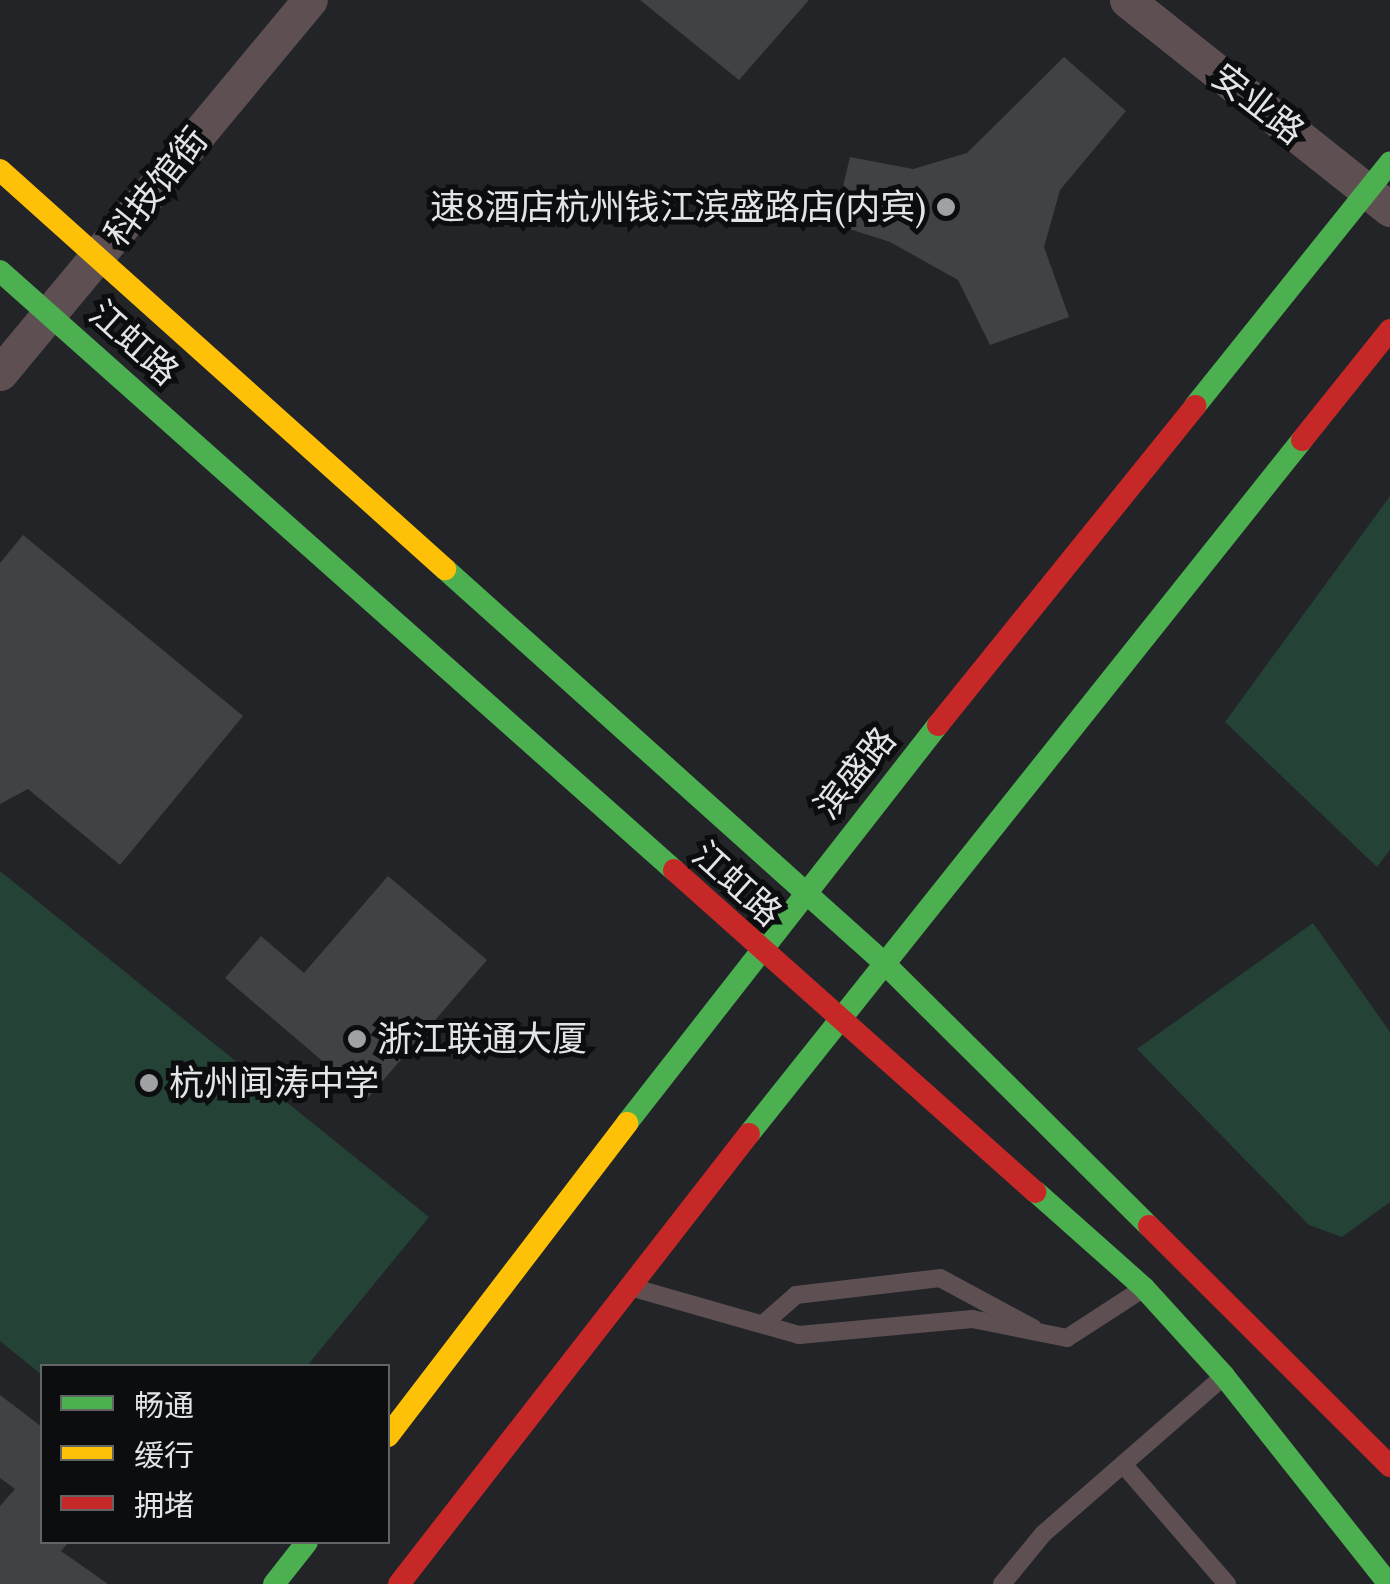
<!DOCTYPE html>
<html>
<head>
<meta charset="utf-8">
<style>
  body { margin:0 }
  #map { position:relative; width:1390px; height:1584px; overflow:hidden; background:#222427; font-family:Lora,"Noto Sans SC",serif }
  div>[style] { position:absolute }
  .green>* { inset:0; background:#254236 }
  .building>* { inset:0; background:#404244 }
  .lane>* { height:18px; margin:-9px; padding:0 9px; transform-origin:9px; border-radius:9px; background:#5e5052 }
  .street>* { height:35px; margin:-17.5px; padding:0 17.5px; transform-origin:17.5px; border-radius:17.5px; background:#5e5052 }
  .fast>* { height:22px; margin:-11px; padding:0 11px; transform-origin:11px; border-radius:11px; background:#4caf50 }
  .slow>* { height:22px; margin:-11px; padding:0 11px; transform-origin:11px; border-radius:11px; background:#ffc107 }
  .jam>* { height:22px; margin:-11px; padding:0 11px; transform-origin:11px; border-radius:11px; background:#c62828 }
  .dots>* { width:28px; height:28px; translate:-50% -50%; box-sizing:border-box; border:5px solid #0c0d0f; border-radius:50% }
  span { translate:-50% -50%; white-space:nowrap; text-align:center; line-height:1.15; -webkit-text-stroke:10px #0c0d0f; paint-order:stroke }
  .street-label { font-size:35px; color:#e2e4e6 }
  .poi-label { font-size:35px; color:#e2e4e6 }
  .right { translate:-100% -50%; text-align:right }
  .left { translate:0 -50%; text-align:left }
  .legend { position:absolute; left:40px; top:1364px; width:350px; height:180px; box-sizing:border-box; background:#0c0d0f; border:2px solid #626365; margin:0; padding:12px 18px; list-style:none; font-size:30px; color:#e2e4e6 }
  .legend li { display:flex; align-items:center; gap:20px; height:50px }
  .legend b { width:50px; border:2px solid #626365 }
</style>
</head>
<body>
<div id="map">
  <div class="green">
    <div style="clip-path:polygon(1390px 496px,1390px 850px,1377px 867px,1225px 722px)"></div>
    <div style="clip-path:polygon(0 871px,429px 1217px,307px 1366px,42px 1366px,42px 1375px,0 1341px)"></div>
    <div style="clip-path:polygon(1313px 923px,1390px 1032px,1390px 1202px,1342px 1237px,1309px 1225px,1137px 1049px)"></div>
  </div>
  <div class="building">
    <div style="clip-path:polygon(640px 0,809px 0,739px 80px)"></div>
    <div style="clip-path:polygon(1064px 57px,1126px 111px,1060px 190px,1044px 247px,1069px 317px,990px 345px,958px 280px,890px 242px,834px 224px,850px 157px,913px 169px,967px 153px)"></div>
    <div style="clip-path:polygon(23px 535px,243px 716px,120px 865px,28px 789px,0 804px,0 563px)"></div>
    <div style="clip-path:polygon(388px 876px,487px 960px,367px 1099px,225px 978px,261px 936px,304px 973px)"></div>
    <div style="clip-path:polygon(0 1395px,42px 1427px,42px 1542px,69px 1542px,61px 1551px,108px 1584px,0 1584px,0 1506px,15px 1489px,0 1478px)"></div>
  </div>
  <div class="lane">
    <div style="left:634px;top:1288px;width:172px;rotate:15.9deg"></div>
    <div style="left:799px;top:1335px;width:174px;rotate:-5.3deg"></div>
    <div style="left:972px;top:1319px;width:97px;rotate:11.3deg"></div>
    <div style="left:1067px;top:1338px;width:92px;rotate:-33deg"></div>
    <div style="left:763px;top:1324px;width:44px;rotate:-41.3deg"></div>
    <div style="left:796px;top:1295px;width:145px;rotate:-6.7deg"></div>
    <div style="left:940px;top:1278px;width:106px;rotate:28.3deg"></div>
    <div style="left:1123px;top:1464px;width:159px;rotate:49.1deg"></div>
    <div style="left:1002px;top:1584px;width:65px;rotate:-50.6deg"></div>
    <div style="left:1043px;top:1534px;width:240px;rotate:-41.1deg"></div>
  </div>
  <div class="street">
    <div style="left:1127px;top:0;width:336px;rotate:38.5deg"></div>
    <div style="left:0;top:373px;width:485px;rotate:-50.3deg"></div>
  </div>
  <div class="fast">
    <div style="left:0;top:271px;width:902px;rotate:41.63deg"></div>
    <div style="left:1195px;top:406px;width:312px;rotate:-51.3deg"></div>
    <div style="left:445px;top:569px;width:588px;rotate:41.9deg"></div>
    <div style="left:883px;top:962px;width:375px;rotate:44.8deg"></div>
    <div style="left:627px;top:1123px;width:505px;rotate:-52deg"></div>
    <div style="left:749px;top:1134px;width:887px;rotate:-51.45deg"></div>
    <div style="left:1036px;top:1192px;width:144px;rotate:41.6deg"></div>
    <div style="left:1144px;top:1288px;width:119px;rotate:47.7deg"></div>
    <div style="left:1224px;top:1376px;width:265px;rotate:51.6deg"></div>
    <div style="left:274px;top:1584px;width:53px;rotate:-51.8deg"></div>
  </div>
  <div class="slow">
    <div style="left:0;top:170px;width:598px;rotate:41.88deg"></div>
    <div style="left:388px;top:1436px;width:394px;rotate:-52.6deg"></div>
  </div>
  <div class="jam">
    <div style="left:1302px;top:440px;width:141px;rotate:-51.3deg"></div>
    <div style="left:938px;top:725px;width:410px;rotate:-51.1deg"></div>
    <div style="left:674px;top:870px;width:484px;rotate:41.7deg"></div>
    <div style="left:1149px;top:1226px;width:340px;rotate:44.9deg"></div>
    <div style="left:399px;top:1584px;width:570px;rotate:-52.13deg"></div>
  </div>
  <div class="dots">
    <div style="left:946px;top:207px;background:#9fa1a3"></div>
    <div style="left:357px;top:1039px;background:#9fa1a3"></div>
    <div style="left:149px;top:1083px;background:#9fa1a3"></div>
  </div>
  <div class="street-label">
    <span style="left:1258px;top:104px;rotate:38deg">安业路</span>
    <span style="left:156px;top:187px;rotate:-51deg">科技馆街</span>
    <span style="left:134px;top:343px;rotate:42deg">江虹路</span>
    <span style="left:855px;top:773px;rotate:-51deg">滨盛路</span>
    <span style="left:737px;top:884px;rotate:42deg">江虹路</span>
  </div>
  <div class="poi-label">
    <span class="right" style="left:926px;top:207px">速8酒店杭州钱江滨盛路店(内宾)</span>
    <span class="left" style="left:377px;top:1039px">浙江联通大厦</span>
    <span class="left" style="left:169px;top:1083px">杭州闻涛中学</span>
  </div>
  <ul class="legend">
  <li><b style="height:12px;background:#4caf50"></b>畅通</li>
  <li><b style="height:12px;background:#ffc107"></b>缓行</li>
  <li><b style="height:12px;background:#c62828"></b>拥堵</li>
  </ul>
</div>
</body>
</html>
